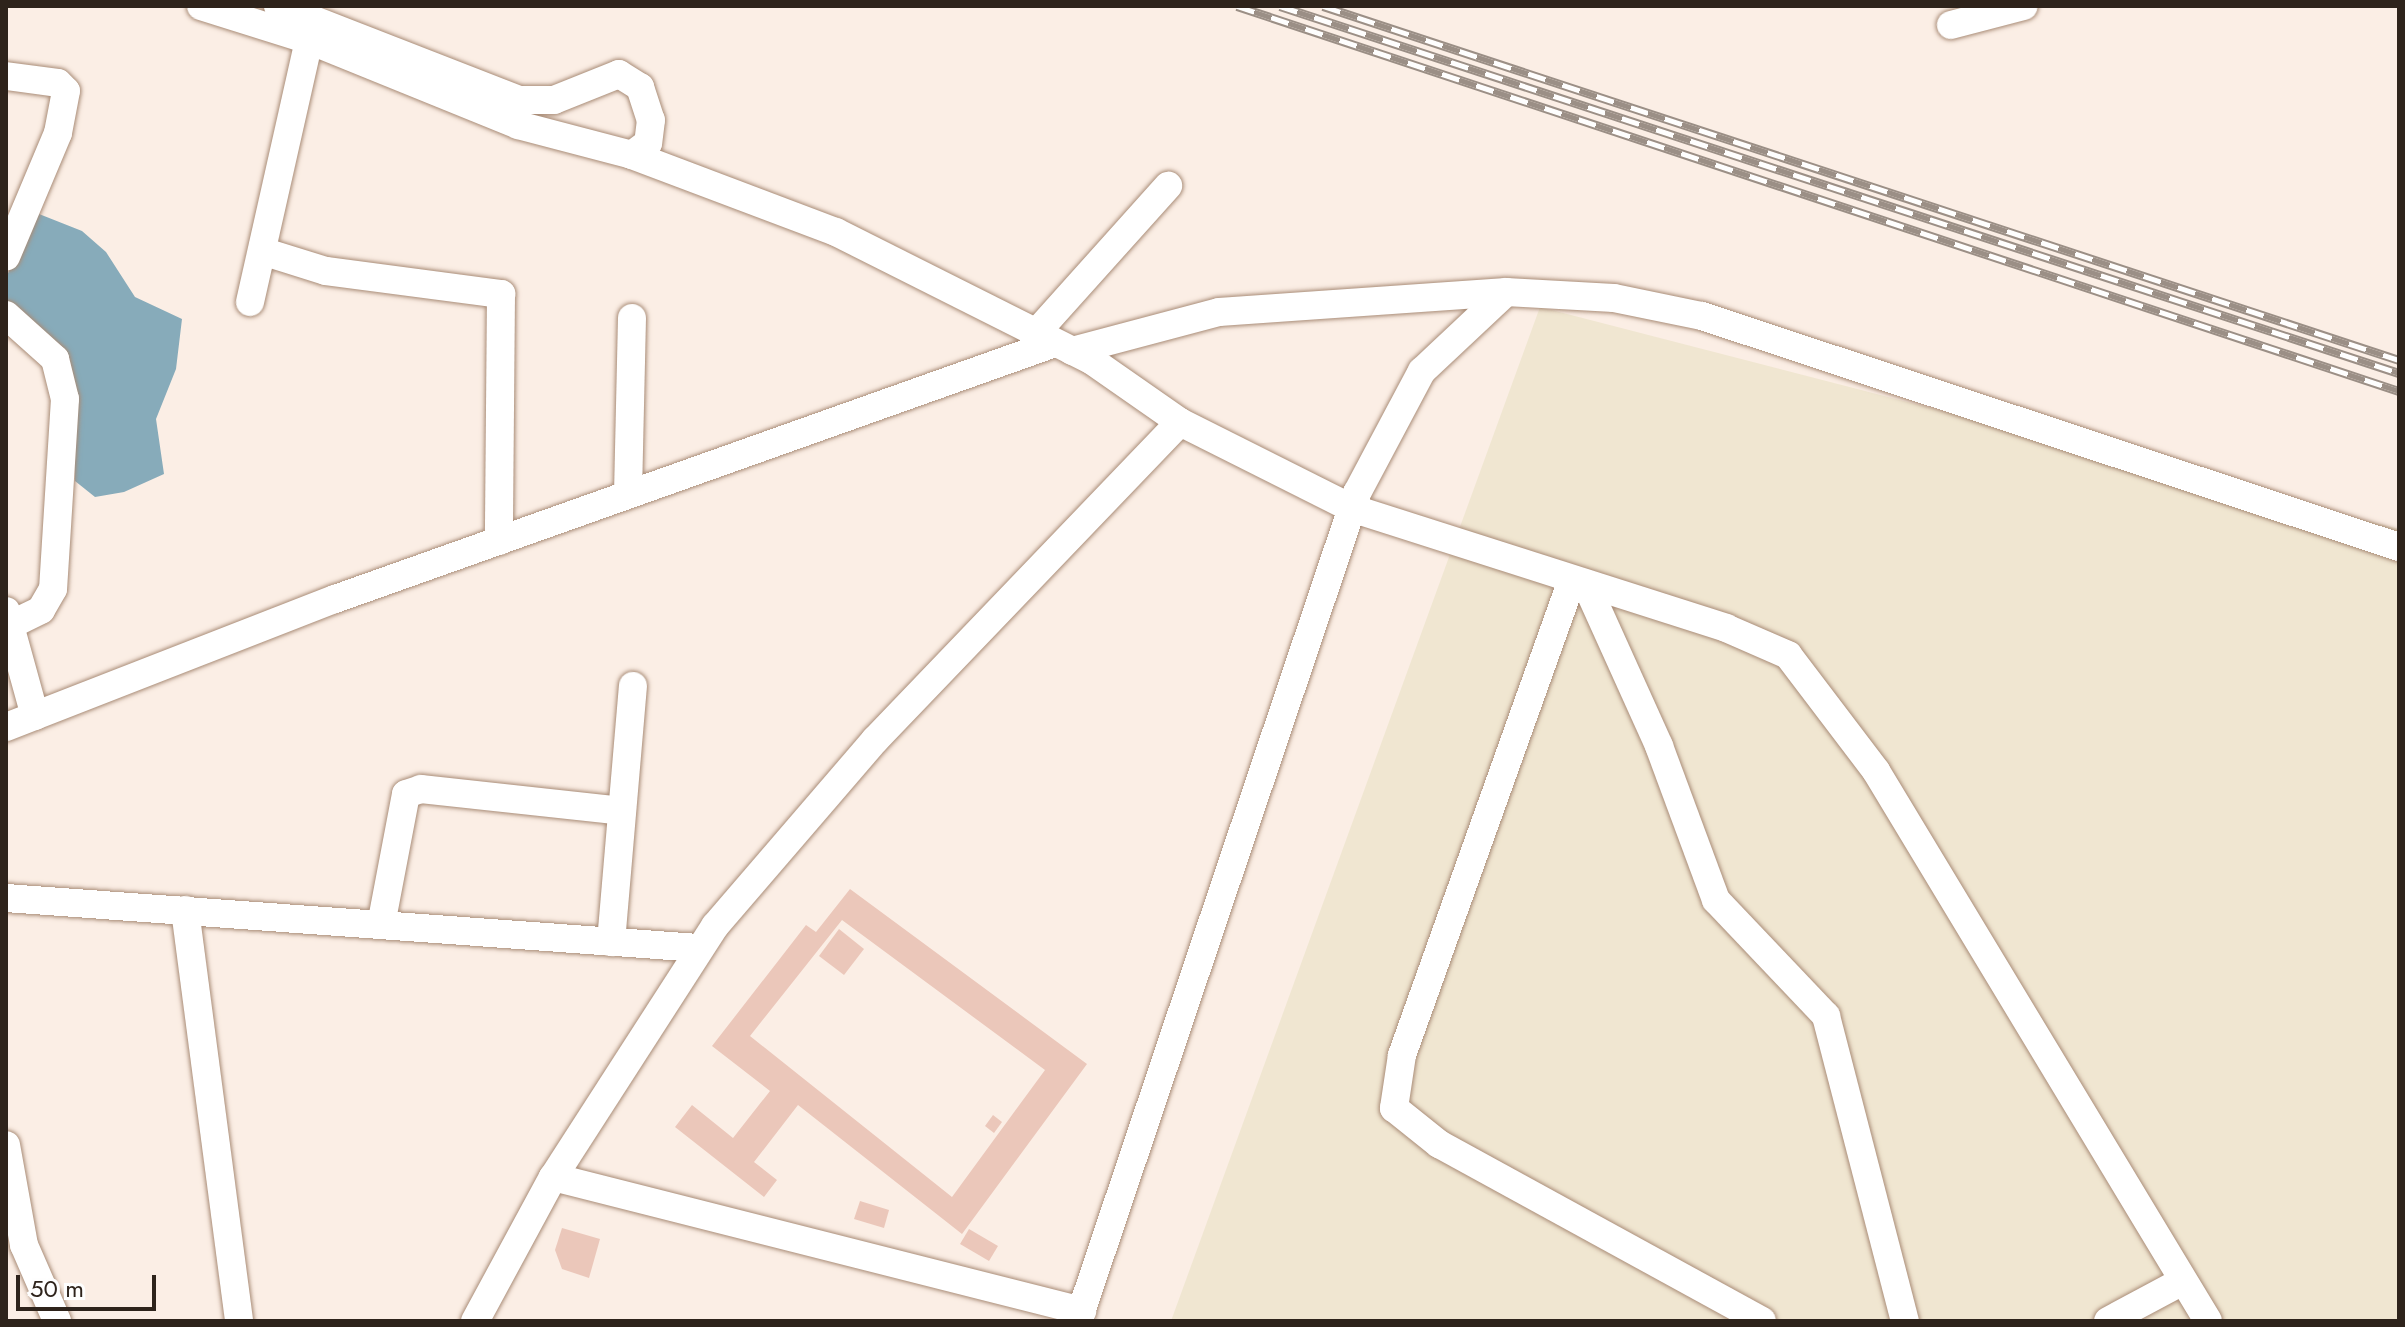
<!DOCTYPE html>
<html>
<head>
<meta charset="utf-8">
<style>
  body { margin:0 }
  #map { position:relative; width:2405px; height:1327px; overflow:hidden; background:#fbeee5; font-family:Jost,sans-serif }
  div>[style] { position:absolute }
  .industrial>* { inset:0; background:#f0e6d1 }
  .water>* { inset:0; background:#87abba }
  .building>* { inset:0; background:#ebc7ba }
  .roads { filter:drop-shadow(0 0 2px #a98c77) drop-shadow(0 0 2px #a98c77) }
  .minor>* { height:28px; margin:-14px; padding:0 14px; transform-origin:14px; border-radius:14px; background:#fff }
  .rail>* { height:9px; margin-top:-4.5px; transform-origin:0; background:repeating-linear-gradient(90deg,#fefefe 0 18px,#9b8f86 0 36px); box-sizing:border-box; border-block:2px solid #9b8f86 }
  span { translate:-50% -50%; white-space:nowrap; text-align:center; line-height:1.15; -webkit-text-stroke:8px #fefefe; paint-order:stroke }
  .frame { position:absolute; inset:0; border:8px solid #2e231b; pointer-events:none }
  .scale { position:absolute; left:16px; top:1275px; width:140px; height:36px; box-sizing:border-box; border:4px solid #2e231b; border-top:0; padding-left:10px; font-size:24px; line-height:28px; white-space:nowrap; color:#2e231b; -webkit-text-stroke:6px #fefefe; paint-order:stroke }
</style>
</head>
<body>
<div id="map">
  <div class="industrial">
    <div style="clip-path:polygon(1540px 307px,2399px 529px,2399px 1321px,1171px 1321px)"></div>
  </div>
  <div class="water">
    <div style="clip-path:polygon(34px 212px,82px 231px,106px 252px,135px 297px,182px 319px,176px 369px,156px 419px,164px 474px,124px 492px,95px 497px,75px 481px,73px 410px,6px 304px,6px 278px)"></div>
  </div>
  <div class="building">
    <div style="clip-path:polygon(evenodd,850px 889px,1087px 1064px,962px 1234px,798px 1105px,754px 1162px,777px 1180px,764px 1197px,675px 1127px,692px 1105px,733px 1138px,770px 1091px,712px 1046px,806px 925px,816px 932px,850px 889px,842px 920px,1045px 1070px,952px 1197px,750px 1036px,842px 920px)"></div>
    <div style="clip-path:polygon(839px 929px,864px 949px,844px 975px,819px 956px)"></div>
    <div style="clip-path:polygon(993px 1115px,1002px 1122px,994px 1133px,985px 1126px)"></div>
    <div style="clip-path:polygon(860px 1201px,889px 1210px,884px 1228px,854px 1219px)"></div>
    <div style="clip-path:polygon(562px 1228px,600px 1239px,589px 1278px,562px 1269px,555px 1250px)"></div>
    <div style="clip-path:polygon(969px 1229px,998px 1246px,989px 1261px,960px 1244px)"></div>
  </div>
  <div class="roads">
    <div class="minor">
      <div style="left:201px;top:6px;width:113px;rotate:17.5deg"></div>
      <div style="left:309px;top:40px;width:226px;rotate:22.1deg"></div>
      <div style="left:518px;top:125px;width:118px;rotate:14.7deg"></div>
      <div style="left:632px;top:155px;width:218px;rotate:20.7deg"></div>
      <div style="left:836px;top:232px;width:285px;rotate:26.7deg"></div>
      <div style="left:1091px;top:360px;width:108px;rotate:34.9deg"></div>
      <div style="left:1180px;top:422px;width:441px;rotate:133.8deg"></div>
      <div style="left:875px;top:740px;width:245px;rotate:130.7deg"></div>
      <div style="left:715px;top:926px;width:299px;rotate:122.8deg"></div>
      <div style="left:553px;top:1177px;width:164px;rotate:118.4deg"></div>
      <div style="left:278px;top:6px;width:259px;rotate:21.3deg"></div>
      <div style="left:519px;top:100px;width:35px"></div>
      <div style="left:554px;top:100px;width:70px;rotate:-21.8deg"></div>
      <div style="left:619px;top:74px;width:25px;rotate:32deg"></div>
      <div style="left:640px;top:87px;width:35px;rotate:72deg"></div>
      <div style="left:651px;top:120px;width:23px;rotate:97deg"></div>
      <div style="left:648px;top:143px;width:20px;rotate:143deg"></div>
      <div style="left:1951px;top:25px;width:75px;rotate:-14.6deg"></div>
      <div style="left:6px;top:76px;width:52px;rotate:7.7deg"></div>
      <div style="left:58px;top:83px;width:11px;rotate:45deg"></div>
      <div style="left:66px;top:91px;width:43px;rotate:100.8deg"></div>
      <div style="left:58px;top:133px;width:134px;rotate:112.8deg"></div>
      <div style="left:265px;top:252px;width:64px;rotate:17.3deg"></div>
      <div style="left:326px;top:271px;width:177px;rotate:7.5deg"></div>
      <div style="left:501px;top:294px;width:247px;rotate:90.5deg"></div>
      <div style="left:250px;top:302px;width:269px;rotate:-77.3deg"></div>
      <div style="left:6px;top:315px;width:66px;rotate:41.9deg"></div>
      <div style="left:55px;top:359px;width:41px;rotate:76deg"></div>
      <div style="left:65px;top:399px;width:190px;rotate:93.6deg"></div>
      <div style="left:53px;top:589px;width:24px;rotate:120deg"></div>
      <div style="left:41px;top:610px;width:30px;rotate:154deg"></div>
      <div style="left:1036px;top:333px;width:198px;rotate:-48.1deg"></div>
      <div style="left:1072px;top:351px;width:152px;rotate:-14.9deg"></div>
      <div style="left:1219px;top:312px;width:288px;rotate:-4deg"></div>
      <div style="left:1506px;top:292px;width:108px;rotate:3.2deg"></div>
      <div style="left:1614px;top:298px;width:90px;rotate:11.6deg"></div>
      <div style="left:1702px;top:316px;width:734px;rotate:18.34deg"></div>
      <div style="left:1180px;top:422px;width:191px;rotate:26.7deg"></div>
      <div style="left:1351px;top:508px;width:394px;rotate:17.7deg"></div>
      <div style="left:1726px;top:628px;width:68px;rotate:23.5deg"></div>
      <div style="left:1788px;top:655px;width:146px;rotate:52.8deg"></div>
      <div style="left:1876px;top:771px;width:642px;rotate:58.88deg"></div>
      <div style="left:628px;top:494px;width:176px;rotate:-88.7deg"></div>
      <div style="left:1572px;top:580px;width:505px;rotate:109.69deg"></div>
      <div style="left:1402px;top:1055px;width:54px;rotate:98.6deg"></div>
      <div style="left:1394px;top:1108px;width:58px;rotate:38.7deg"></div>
      <div style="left:1439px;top:1144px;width:368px;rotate:28.7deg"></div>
      <div style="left:1586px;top:584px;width:178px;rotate:65.7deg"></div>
      <div style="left:1659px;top:746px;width:164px;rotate:69.7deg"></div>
      <div style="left:1716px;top:900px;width:160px;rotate:46.5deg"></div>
      <div style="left:1826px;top:1016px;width:315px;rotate:75.5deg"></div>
      <div style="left:6px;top:611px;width:109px;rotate:74.6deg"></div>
      <div style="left:6px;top:727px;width:353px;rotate:-21.3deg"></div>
      <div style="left:335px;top:599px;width:764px;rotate:-19.57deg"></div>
      <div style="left:6px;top:898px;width:695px;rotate:4.13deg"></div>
      <div style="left:185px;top:910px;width:415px;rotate:82.5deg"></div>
      <div style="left:381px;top:925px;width:133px;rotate:-79.2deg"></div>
      <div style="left:406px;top:794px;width:16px;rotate:-18deg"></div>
      <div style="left:421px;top:789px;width:202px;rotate:6.2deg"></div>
      <div style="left:611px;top:942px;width:257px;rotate:-85.1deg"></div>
      <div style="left:6px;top:1145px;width:102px;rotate:79.8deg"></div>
      <div style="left:24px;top:1245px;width:83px;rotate:66.5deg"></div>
      <div style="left:553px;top:1177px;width:546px;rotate:14.21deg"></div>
      <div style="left:1078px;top:1321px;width:874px;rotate:-71.38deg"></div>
      <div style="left:1357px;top:493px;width:138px;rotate:-62deg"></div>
      <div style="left:1422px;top:371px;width:115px;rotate:-43.2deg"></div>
      <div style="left:2108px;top:1321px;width:85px;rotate:-28.1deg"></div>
    </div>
  </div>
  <div class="rail">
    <div style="left:1237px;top:6px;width:1224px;rotate:18.33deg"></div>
    <div style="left:1280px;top:6px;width:1178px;rotate:18.16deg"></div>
    <div style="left:1323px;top:6px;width:1133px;rotate:18.21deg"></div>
  </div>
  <div class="frame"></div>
  <div class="scale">50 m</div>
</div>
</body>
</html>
